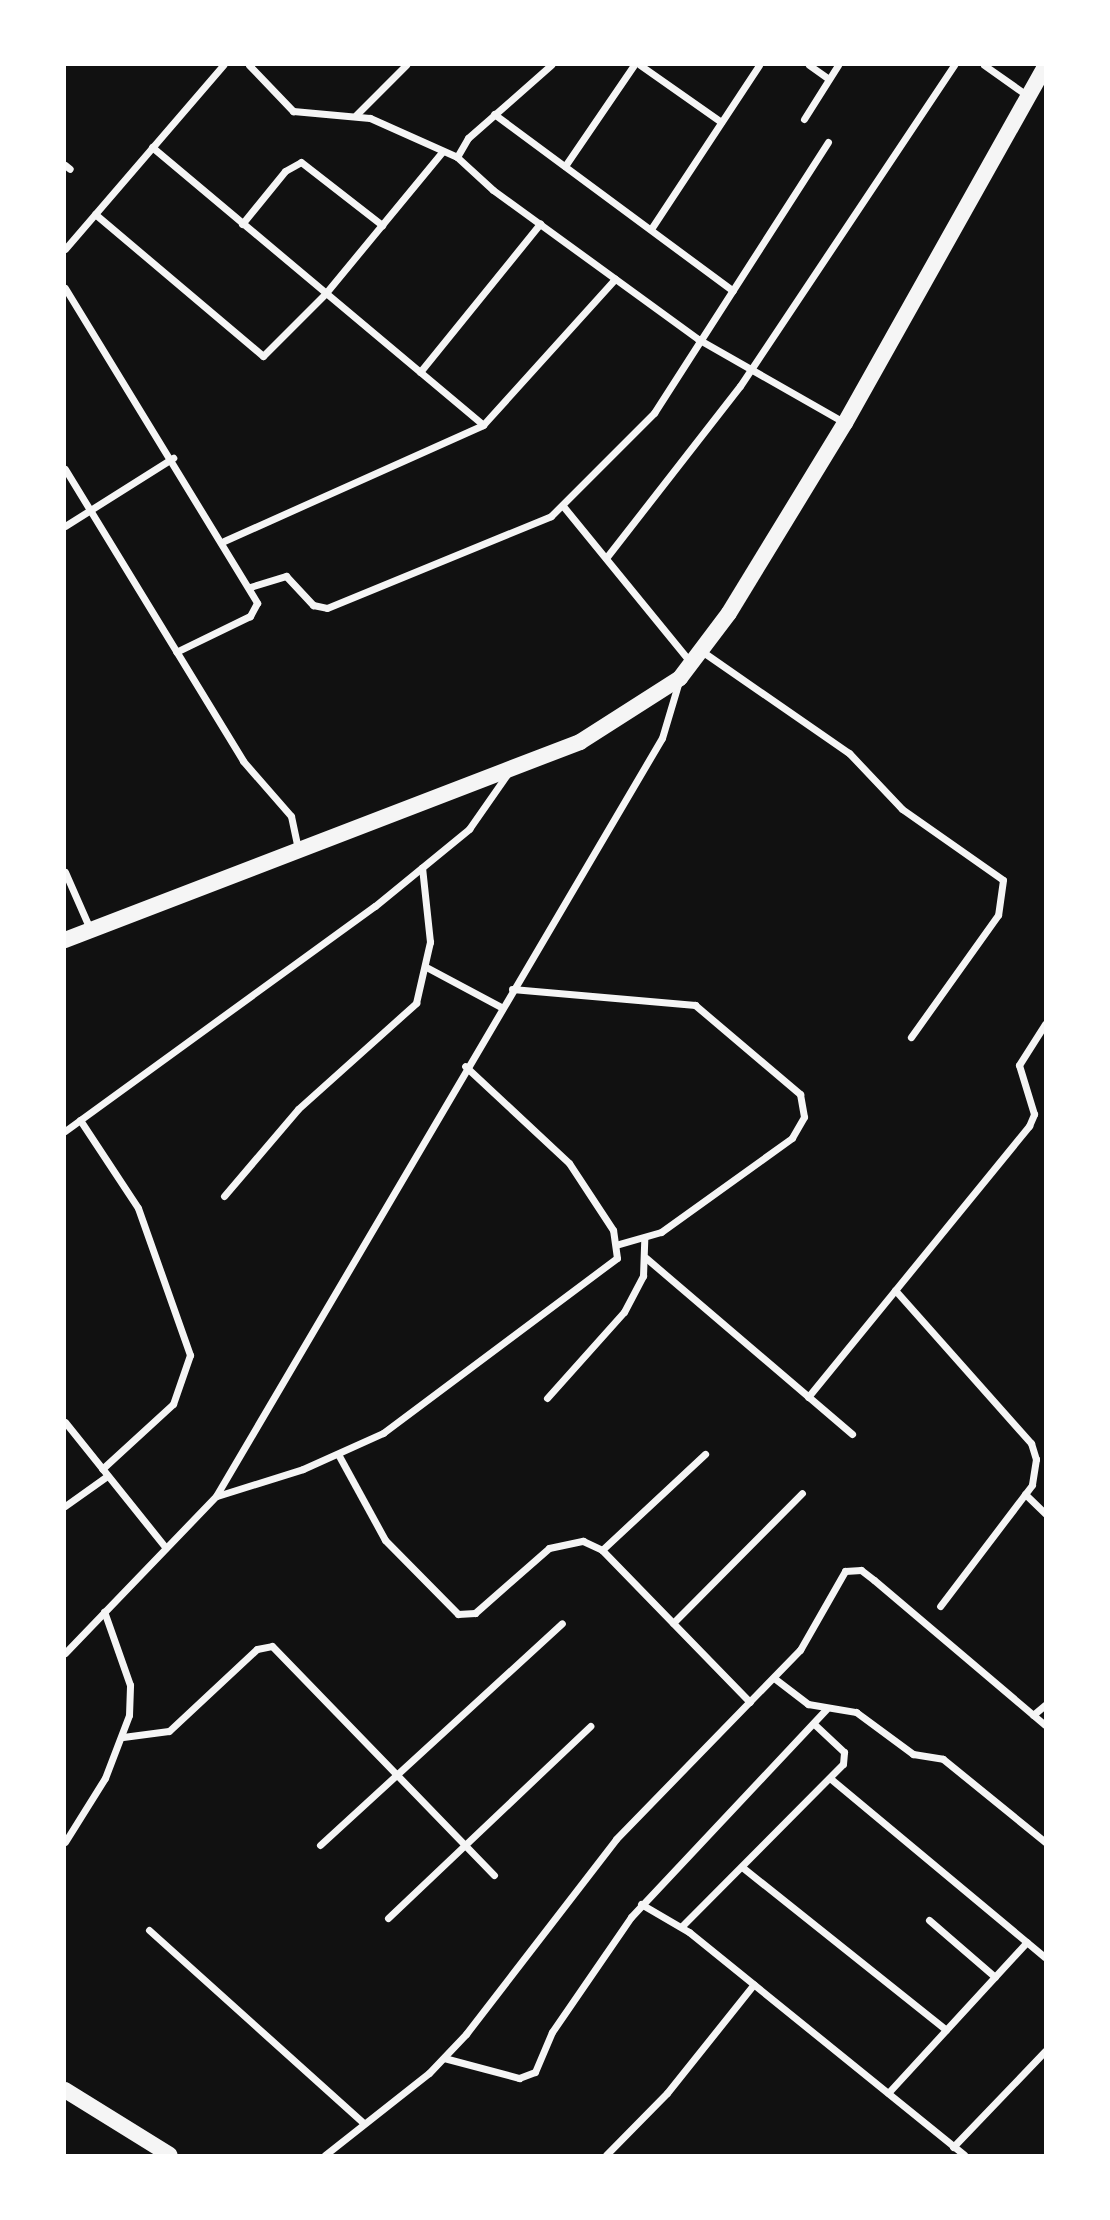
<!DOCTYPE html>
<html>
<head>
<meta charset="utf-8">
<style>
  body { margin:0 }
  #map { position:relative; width:1110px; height:2220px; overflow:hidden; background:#111; font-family:"IBM Plex Serif",serif }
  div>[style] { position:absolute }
  .minor>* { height:7px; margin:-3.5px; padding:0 3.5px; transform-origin:3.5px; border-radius:3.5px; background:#f5f5f5 }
  .primary>* { height:16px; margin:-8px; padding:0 8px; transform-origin:8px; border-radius:8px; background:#f5f5f5 }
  span { translate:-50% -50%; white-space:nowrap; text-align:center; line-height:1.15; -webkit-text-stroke:5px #fff; paint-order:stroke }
  .frame { position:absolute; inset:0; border:66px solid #fff; pointer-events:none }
</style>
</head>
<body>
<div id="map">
  <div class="minor">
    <div style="left:249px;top:65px;width:64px;rotate:46.3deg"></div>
    <div style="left:293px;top:111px;width:77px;rotate:5.2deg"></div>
    <div style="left:370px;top:118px;width:95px;rotate:24.1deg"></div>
    <div style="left:457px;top:157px;width:49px;rotate:42.5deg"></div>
    <div style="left:493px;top:190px;width:253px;rotate:36deg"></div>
    <div style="left:698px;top:339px;width:169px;rotate:29.7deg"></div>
    <div style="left:640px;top:65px;width:99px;rotate:35.1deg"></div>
    <div style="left:809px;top:65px;width:24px;rotate:35deg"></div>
    <div style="left:984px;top:65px;width:54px;rotate:35.2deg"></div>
    <div style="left:494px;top:114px;width:297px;rotate:36.5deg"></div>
    <div style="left:356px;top:115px;width:71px;rotate:-45deg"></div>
    <div style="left:804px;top:119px;width:64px;rotate:-57.8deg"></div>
    <div style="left:152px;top:147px;width:432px;rotate:40deg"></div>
    <div style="left:457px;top:157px;width:22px;rotate:-60deg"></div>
    <div style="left:468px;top:138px;width:111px;rotate:-41.3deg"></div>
    <div style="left:65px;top:165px;width:6px;rotate:39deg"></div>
    <div style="left:565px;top:166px;width:122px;rotate:-55.7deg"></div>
    <div style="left:95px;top:214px;width:220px;rotate:40.2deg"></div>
    <div style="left:263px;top:356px;width:88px;rotate:-45deg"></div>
    <div style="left:325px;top:294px;width:185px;rotate:-50.5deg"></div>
    <div style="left:242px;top:224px;width:68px;rotate:-50.9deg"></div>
    <div style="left:285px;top:171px;width:18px;rotate:-29deg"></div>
    <div style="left:301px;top:162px;width:103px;rotate:37.9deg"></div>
    <div style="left:651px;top:229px;width:196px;rotate:-56.6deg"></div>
    <div style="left:65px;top:249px;width:243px;rotate:-49.3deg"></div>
    <div style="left:65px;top:288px;width:369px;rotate:58.6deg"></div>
    <div style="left:257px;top:603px;width:15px;rotate:118deg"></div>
    <div style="left:250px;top:616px;width:82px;rotate:154.1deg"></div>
    <div style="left:420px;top:372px;width:191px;rotate:-51deg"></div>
    <div style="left:65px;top:469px;width:342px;rotate:58.6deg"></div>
    <div style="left:243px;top:761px;width:73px;rotate:48.9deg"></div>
    <div style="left:291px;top:816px;width:35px;rotate:78deg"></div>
    <div style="left:563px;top:506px;width:203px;rotate:50.8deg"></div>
    <div style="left:65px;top:526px;width:128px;rotate:-32.2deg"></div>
    <div style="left:224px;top:541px;width:284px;rotate:-24.1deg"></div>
    <div style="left:483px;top:425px;width:197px;rotate:-47.9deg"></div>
    <div style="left:606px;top:558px;width:218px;rotate:-52.1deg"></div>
    <div style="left:740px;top:386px;width:386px;rotate:-56.3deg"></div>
    <div style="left:250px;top:587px;width:38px;rotate:-17deg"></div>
    <div style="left:286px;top:576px;width:40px;rotate:47deg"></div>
    <div style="left:313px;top:605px;width:14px;rotate:12deg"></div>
    <div style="left:327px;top:608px;width:242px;rotate:-22.3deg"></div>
    <div style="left:551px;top:516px;width:146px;rotate:-45deg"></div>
    <div style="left:654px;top:413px;width:322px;rotate:-57.3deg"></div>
    <div style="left:703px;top:652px;width:178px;rotate:34.7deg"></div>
    <div style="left:849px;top:753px;width:77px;rotate:46.6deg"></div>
    <div style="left:902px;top:809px;width:123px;rotate:35.1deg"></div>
    <div style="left:1003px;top:880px;width:35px;rotate:98deg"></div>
    <div style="left:998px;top:915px;width:150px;rotate:125.5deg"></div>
    <div style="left:65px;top:872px;width:62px;rotate:66.3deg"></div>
    <div style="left:428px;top:968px;width:83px;rotate:28.1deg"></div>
    <div style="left:512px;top:989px;width:184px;rotate:5deg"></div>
    <div style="left:695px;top:1005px;width:138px;rotate:40.3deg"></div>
    <div style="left:800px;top:1094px;width:23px;rotate:80deg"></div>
    <div style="left:804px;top:1117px;width:24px;rotate:120deg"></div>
    <div style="left:792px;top:1138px;width:161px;rotate:144.3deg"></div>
    <div style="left:661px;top:1232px;width:44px;rotate:164.1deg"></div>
    <div style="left:80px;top:1120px;width:105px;rotate:56.6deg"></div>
    <div style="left:138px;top:1208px;width:156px;rotate:70.5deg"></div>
    <div style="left:190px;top:1355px;width:52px;rotate:109.1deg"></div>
    <div style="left:173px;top:1404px;width:96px;rotate:137.5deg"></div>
    <div style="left:65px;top:1131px;width:383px;rotate:-36deg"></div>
    <div style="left:375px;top:906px;width:122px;rotate:-39.3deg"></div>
    <div style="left:469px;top:829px;width:68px;rotate:-55.1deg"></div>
    <div style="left:224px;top:1196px;width:114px;rotate:-49.6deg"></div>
    <div style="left:298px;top:1109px;width:159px;rotate:-41.9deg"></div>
    <div style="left:416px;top:1003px;width:63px;rotate:-77.1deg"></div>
    <div style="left:430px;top:942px;width:75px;rotate:-96.1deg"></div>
    <div style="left:646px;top:1258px;width:271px;rotate:40.5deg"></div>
    <div style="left:895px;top:1290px;width:205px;rotate:48.4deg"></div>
    <div style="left:1031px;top:1443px;width:17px;rotate:73deg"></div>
    <div style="left:1036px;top:1459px;width:26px;rotate:99deg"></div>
    <div style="left:1032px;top:1485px;width:152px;rotate:127.2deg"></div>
    <div style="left:808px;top:1397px;width:350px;rotate:-50.8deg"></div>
    <div style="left:1029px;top:1126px;width:13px;rotate:-67deg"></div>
    <div style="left:1034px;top:1114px;width:51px;rotate:-107deg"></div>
    <div style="left:1019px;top:1065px;width:49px;rotate:-57.6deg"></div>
    <div style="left:547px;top:1398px;width:115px;rotate:-48.2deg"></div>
    <div style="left:624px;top:1312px;width:41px;rotate:-62.2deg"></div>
    <div style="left:643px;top:1276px;width:37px;rotate:-88deg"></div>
    <div style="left:65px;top:1422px;width:161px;rotate:51.3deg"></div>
    <div style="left:338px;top:1454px;width:98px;rotate:61.3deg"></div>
    <div style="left:385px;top:1540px;width:104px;rotate:45.4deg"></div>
    <div style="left:458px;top:1614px;width:17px;rotate:-3deg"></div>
    <div style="left:475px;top:1613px;width:98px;rotate:-41.3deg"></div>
    <div style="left:549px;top:1548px;width:35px;rotate:-12deg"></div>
    <div style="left:583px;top:1541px;width:21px;rotate:25deg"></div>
    <div style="left:602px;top:1550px;width:212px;rotate:45.8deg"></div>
    <div style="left:1025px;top:1494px;width:28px;rotate:44deg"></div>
    <div style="left:217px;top:1496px;width:90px;rotate:-17.4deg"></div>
    <div style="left:303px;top:1469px;width:88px;rotate:-24.2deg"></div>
    <div style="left:383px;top:1433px;width:292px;rotate:-36.8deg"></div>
    <div style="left:617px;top:1258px;width:28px;rotate:-98deg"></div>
    <div style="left:613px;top:1230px;width:80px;rotate:-123.3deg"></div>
    <div style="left:569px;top:1163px;width:142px;rotate:-137deg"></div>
    <div style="left:65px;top:1506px;width:52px;rotate:-35.5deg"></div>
    <div style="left:602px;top:1550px;width:141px;rotate:-43deg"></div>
    <div style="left:673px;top:1623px;width:183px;rotate:-45.2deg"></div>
    <div style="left:65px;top:1653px;width:218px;rotate:-46.1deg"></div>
    <div style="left:216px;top:1496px;width:879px;rotate:-59.53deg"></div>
    <div style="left:662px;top:738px;width:59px;rotate:-73.4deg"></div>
    <div style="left:774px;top:1678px;width:43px;rotate:37.4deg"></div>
    <div style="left:808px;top:1704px;width:49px;rotate:9.5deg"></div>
    <div style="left:856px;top:1712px;width:71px;rotate:36.4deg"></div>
    <div style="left:913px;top:1754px;width:30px;rotate:9deg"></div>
    <div style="left:943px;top:1759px;width:132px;rotate:39.1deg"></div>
    <div style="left:1033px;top:1715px;width:16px;rotate:-40deg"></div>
    <div style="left:123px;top:1737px;width:46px;rotate:-7.4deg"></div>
    <div style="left:169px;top:1731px;width:120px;rotate:-43deg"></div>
    <div style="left:257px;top:1649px;width:15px;rotate:-11deg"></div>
    <div style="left:272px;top:1646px;width:319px;rotate:45.9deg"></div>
    <div style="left:831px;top:1779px;width:278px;rotate:39.8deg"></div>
    <div style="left:65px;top:1842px;width:75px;rotate:-58deg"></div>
    <div style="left:105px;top:1778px;width:67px;rotate:-69.1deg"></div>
    <div style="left:129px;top:1715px;width:30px;rotate:-88deg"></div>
    <div style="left:130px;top:1685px;width:78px;rotate:-109.4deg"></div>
    <div style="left:320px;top:1845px;width:328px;rotate:-42.5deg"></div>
    <div style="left:742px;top:1867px;width:261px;rotate:38.6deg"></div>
    <div style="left:641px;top:1904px;width:56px;rotate:30.3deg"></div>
    <div style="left:689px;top:1932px;width:354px;rotate:39deg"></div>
    <div style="left:388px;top:1918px;width:279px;rotate:-43.5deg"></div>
    <div style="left:929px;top:1920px;width:87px;rotate:40.8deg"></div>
    <div style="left:682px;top:1926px;width:228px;rotate:-45.2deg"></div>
    <div style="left:843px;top:1764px;width:12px;rotate:-85deg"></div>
    <div style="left:844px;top:1752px;width:42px;rotate:-136.9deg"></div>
    <div style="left:149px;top:1930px;width:288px;rotate:42deg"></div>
    <div style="left:444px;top:2058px;width:78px;rotate:14.9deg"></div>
    <div style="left:519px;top:2078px;width:17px;rotate:-21deg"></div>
    <div style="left:535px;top:2072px;width:43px;rotate:-67deg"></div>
    <div style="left:552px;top:2032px;width:140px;rotate:-55.5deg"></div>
    <div style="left:631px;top:1917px;width:285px;rotate:-46.8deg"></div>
    <div style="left:888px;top:2093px;width:205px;rotate:-47.4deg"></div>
    <div style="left:953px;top:2147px;width:133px;rotate:-46.2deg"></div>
    <div style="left:325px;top:2155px;width:132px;rotate:-38.3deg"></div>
    <div style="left:429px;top:2073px;width:54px;rotate:-46.5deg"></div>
    <div style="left:466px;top:2034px;width:246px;rotate:-52.4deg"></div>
    <div style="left:616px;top:1839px;width:264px;rotate:-45.8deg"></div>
    <div style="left:800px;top:1650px;width:91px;rotate:-60.3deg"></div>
    <div style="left:845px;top:1571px;width:16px;rotate:-4deg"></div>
    <div style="left:861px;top:1570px;width:16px;rotate:38deg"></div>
    <div style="left:874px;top:1580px;width:224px;rotate:40.3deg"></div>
    <div style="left:606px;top:2155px;width:87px;rotate:-45.5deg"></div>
    <div style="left:667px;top:2093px;width:139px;rotate:-51.4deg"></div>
  </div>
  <div class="primary">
    <div style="left:65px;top:940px;width:552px;rotate:-21.03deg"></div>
    <div style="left:580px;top:742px;width:119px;rotate:-32.6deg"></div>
    <div style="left:680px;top:678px;width:81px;rotate:-53deg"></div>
    <div style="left:729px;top:613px;width:223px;rotate:-58.6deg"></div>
    <div style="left:845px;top:423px;width:409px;rotate:-60.7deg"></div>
    <div style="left:65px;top:2090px;width:123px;rotate:31.8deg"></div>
  </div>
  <div class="frame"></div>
</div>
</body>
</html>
